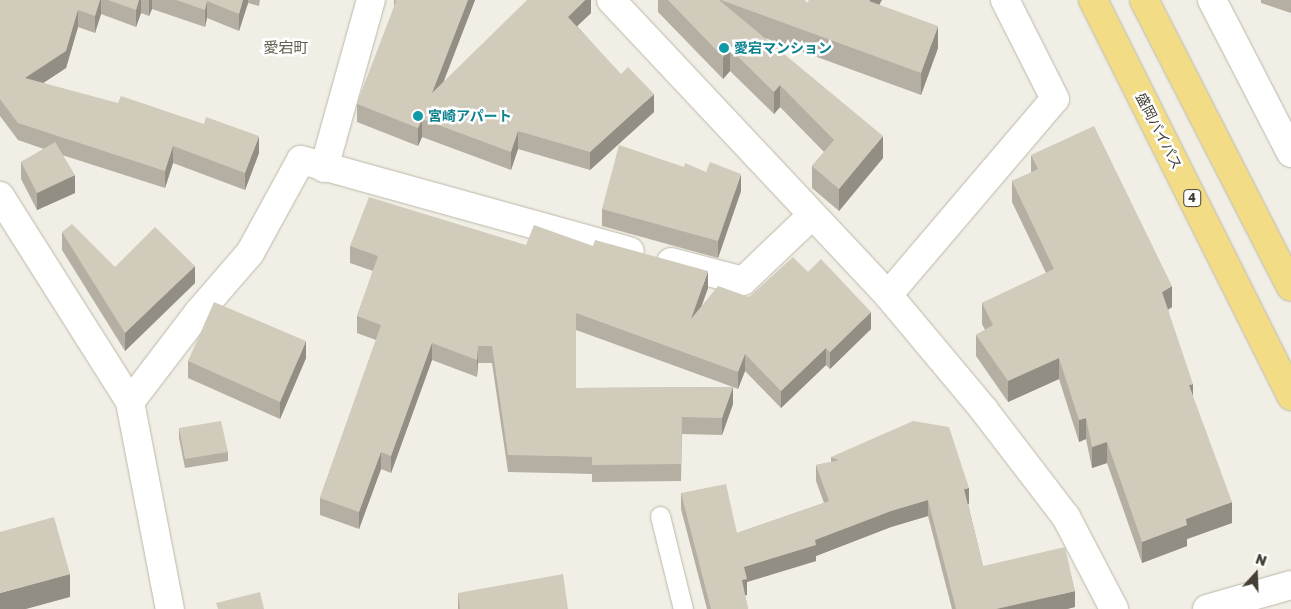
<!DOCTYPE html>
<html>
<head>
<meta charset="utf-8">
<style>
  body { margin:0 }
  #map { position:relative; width:1291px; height:609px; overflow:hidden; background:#f1efe5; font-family:"Golos Text","Noto Sans JP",sans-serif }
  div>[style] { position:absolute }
  .roads { filter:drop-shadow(0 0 1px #bbb7a9) drop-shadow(0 0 1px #bbb7a9) }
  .service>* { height:19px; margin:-9.5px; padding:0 9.5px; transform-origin:9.5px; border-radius:9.5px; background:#fff }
  .minor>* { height:28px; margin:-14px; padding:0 14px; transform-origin:14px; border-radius:14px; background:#fff }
  .trunk>* { height:28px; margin:-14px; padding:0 14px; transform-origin:14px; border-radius:14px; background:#f2dc85 }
  .wall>* { inset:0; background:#b4afa2 }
  .shaded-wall>* { inset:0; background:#928e84 }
  .building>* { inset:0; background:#d1cbbc }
  .dots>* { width:14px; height:14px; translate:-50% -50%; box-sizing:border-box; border:2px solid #fff; border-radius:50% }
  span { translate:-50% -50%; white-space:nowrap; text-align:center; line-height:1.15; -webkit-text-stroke:5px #fff; paint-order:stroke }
  .shield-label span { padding:1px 4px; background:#fff; border:1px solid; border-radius:4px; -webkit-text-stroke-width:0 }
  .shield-label { font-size:12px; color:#433f35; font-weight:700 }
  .culture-label { font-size:14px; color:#0d838f; font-weight:700 }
  .left { translate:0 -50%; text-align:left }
  .street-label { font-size:14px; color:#433f35 }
  .neighbourhood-label { font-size:15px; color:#645e4e }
  .north { position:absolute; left:1231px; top:549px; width:50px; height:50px; -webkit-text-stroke:4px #fff; paint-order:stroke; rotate:20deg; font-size:14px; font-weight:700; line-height:20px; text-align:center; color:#433f35 }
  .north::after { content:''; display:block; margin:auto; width:18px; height:22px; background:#433f35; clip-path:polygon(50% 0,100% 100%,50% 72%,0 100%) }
</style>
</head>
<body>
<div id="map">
  <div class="roads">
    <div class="service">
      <div style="left:660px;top:516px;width:96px;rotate:76.1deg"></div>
    </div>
    <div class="minor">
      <div style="left:611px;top:0;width:405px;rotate:46.8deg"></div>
      <div style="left:888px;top:295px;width:150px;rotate:50.1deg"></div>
      <div style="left:984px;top:410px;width:135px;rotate:52.5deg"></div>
      <div style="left:1066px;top:517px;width:104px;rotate:62.4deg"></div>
      <div style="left:1212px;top:0;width:172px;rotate:62.7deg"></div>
      <div style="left:324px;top:168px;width:174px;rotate:-74.4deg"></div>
      <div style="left:0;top:196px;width:244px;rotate:57.7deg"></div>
      <div style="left:130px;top:402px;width:211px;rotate:79.1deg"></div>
      <div style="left:671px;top:262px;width:74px;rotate:14.8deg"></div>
      <div style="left:743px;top:281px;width:94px;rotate:-43.7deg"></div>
      <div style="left:888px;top:295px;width:257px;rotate:-49.6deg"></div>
      <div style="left:1055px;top:99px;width:111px;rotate:-116.8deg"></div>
      <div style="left:130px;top:402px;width:112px;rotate:-52.6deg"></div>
      <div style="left:198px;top:313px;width:79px;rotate:-49.1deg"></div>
      <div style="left:250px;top:253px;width:106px;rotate:-61.3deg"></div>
      <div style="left:301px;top:160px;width:341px;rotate:15.5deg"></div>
      <div style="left:1207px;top:609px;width:87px;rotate:-15.9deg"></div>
    </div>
    <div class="trunk">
      <div style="left:1093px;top:0;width:443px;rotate:63.4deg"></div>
      <div style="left:1144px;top:0;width:322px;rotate:62.9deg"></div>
    </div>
  </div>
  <div class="wall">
    <div style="clip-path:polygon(0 0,260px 0,259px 6px,248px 3px,239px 31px,207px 18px,205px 27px,152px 9px,149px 16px,141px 13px,136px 27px,101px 14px,95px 33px,78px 27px,66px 68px,43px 83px,259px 153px,245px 190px,173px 163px,165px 188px,62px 155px,75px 193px,37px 210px,21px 179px,21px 162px,44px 149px,18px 140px,0 116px)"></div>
    <div style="clip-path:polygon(394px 0,475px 0,444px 81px,591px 0,591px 13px,577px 26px,654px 112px,590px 170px,518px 149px,511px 170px,422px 137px,418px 146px,357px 122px,357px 104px,394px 8px)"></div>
    <div style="clip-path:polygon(658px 0,804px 0,807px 3px,879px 5px,938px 48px,921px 95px,765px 38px,883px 158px,839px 211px,812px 188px,812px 166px,824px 152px,780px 107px,774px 114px,730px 71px,723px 79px,658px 12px)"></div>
    <div style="clip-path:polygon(1261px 0,1291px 0,1291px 13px,1261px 3px)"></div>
    <div style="clip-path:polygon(1031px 155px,1172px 307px,1168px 310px,1193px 397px,1232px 523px,1187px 539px,1187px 546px,1142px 563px,1107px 463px,1092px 468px,1086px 439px,1079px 442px,1059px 379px,1008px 402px,976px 356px,976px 335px,985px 330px,982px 324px,982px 303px,1046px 273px,1012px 202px,1012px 181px,1031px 173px)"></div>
    <div style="clip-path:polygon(741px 191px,718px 258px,602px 226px,602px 209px)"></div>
    <div style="clip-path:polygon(62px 232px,115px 267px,195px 283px,125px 351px,62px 250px)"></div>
    <div style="clip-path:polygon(evenodd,526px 245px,708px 288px,701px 307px,749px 297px,808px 272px,871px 329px,830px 369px,826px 365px,781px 408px,745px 371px,738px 389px,733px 387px,733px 404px,722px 435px,682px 434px,681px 481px,592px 482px,592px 474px,508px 472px,492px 363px,478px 363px,477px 377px,432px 360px,391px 473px,381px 469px,359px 529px,320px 515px,320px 498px,376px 340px,357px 333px,357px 316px,373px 271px,350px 263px,350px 246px,526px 245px,576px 330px,733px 387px,576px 388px,576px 330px)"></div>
    <div style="clip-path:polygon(306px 358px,280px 419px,188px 378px,188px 361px)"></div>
    <div style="clip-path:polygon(179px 428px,228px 452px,228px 461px,185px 468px,179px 438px)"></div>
    <div style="clip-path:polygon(831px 457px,969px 504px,968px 504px,983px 566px,1075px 607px,1067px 609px,952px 609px,928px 516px,891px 527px,816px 556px,816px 561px,747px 582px,747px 595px,745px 595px,748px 609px,707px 609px,681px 509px,681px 493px,737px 533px,824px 503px,816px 481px,816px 465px,831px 462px)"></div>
    <div style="clip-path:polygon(458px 593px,568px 609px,458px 609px)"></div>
  </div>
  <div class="shaded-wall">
    <div style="clip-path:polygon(100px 0,101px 0,101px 14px,95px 33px,95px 16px)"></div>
    <div style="clip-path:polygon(139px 0,141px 0,141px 13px,136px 27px,136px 10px)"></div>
    <div style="clip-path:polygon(149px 0,152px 0,152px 9px,149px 16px)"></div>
    <div style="clip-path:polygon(243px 0,248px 0,248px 3px,239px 31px,239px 14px)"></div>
    <div style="clip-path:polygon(468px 0,475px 0,432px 111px,432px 93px)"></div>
    <div style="clip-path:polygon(585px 0,591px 0,591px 13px,568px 35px,568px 17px)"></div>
    <div style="clip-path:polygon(870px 0,882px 0,869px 23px,869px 1px)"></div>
    <div style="clip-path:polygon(207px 1px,207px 18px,205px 27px,205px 10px)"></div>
    <div style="clip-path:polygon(78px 10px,78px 27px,66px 68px,25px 95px,25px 78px)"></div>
    <div style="clip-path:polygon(938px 26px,938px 48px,921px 95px,921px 73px)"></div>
    <div style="clip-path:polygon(730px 49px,730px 71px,723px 79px,723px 57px)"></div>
    <div style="clip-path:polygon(780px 85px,780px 107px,774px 114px,774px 92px)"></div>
    <div style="clip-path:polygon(654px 94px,654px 112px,590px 170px,590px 152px)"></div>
    <div style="clip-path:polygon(422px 119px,422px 137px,418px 146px,418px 128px)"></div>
    <div style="clip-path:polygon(518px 131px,518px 149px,511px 170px,511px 152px)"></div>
    <div style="clip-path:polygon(259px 136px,259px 153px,245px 190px,245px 173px)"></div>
    <div style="clip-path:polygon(883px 136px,883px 158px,839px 211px,839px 189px)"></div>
    <div style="clip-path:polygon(173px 146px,173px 163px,165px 188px,165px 171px)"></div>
    <div style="clip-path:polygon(741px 174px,741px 191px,718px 258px,718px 241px)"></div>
    <div style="clip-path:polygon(75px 175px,75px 193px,37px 210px,37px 193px)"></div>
    <div style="clip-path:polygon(195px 266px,195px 283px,125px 351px,125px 333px)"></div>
    <div style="clip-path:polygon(708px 271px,708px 288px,691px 336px,691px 319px)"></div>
    <div style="clip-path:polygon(1172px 286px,1172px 307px,1162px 313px,1162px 292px)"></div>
    <div style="clip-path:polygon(871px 312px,871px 329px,830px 369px,830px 352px)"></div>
    <div style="clip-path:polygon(306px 341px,306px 358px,280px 419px,280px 402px)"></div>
    <div style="clip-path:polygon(432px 343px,432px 360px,391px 473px,391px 456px)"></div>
    <div style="clip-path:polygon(478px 346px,478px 363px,477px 377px,477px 360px)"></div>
    <div style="clip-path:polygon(826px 348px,826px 365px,781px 408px,781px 391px)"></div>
    <div style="clip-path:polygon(745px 354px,745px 371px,738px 389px,738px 372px)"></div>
    <div style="clip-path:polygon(1059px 358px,1059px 379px,1008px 402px,1008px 381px)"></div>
    <div style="clip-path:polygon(1193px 384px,1193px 405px,1189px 385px)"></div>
    <div style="clip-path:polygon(733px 387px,733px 404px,722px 435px,722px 418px)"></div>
    <div style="clip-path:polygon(1086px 418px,1086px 439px,1079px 442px,1079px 420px)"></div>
    <div style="clip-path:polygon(1107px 442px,1107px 463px,1092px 468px,1092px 447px)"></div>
    <div style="clip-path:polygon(381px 452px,381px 469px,359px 529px,359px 512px)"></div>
    <div style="clip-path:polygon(969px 488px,969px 504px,964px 506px,964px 489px)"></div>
    <div style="clip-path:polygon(928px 500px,928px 516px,891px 527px,816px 556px,816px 561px,747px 582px,747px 595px,742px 596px,742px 580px,744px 567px,891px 511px)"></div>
    <div style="clip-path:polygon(1232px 502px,1232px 523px,1187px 539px,1187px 546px,1142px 563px,1142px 542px,1186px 519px)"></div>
    <div style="clip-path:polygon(70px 574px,70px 597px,26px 609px,0 609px,0 593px)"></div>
    <div style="clip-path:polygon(1075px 591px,1075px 607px,1067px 609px,996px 609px)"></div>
  </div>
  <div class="building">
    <div style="clip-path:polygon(0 0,100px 0,95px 16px,78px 10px,66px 51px,25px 78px,118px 103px,121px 96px,204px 124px,206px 117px,259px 136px,245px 173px,173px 146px,165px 171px,18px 123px,0 99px)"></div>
    <div style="clip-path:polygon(108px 0,139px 0,136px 10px)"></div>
    <div style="clip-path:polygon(176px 0,243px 0,239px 14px,207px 1px,205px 10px)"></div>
    <div style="clip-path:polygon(394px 0,468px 0,432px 93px,527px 0,585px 0,568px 17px,621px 74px,628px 67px,654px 94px,590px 152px,518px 131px,511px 152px,422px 119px,418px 128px,357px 104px,396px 1px)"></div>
    <div style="clip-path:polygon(668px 0,719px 0,883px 136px,839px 189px,812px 166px,834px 140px,780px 85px,774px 92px,730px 49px,723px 57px)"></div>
    <div style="clip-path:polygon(721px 0,804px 0,807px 3px,809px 0,870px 0,869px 1px,938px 26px,921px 73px)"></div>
    <div style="clip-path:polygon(1094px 126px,1172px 286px,1162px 292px,1193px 384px,1189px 385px,1232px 502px,1186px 519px,1187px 525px,1142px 542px,1107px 442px,1092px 447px,1086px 418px,1079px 420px,1059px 358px,1008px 381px,976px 335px,993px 325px,982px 303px,1054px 269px,1012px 181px,1038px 169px,1031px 155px)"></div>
    <div style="clip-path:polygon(55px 142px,75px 175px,37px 193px,21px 162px)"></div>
    <div style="clip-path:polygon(619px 145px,684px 167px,685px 163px,706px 172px,710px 162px,741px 174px,718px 241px,602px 209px)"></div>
    <div style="clip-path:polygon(369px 197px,526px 245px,534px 225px,593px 246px,595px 240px,708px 271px,691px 319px,718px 286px,749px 297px,793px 257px,808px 272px,821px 259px,871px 312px,830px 352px,826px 348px,781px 391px,745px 354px,738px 372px,576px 313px,576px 388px,733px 387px,722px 418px,682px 417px,681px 464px,592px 465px,592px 457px,508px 455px,492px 346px,478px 346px,477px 360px,432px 343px,391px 456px,381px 452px,359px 512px,320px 498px,381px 325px,357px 316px,378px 256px,350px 246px)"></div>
    <div style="clip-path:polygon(72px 224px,115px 267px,155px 227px,195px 266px,125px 333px,62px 232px)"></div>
    <div style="clip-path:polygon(214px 302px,306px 341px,280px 402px,188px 361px)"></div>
    <div style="clip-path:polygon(221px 421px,228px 452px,185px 459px,179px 428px)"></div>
    <div style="clip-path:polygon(913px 421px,949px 427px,969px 488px,964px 489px,983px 566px,1065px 547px,1075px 591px,996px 609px,956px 609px,928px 500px,891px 511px,815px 540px,816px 545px,744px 567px,747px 579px,742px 580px,748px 609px,711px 609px,681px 493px,726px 484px,737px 533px,829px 501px,816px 465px,840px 460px,831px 457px)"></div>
    <div style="clip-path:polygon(54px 517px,70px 574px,0 593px,0 532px)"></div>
    <div style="clip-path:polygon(563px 574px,568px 609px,460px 609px,458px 593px)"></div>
    <div style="clip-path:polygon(260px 592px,264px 609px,218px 609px,216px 603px)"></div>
  </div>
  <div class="dots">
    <div style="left:724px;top:48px;background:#0f9aa8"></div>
    <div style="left:418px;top:116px;background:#0f9aa8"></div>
  </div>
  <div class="shield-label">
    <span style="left:1192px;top:198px">4</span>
  </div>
  <div class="culture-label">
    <span class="left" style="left:734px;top:48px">愛宕マンション</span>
    <span class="left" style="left:428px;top:116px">宮崎アパート</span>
  </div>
  <div class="street-label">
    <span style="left:1159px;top:131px;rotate:63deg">盛岡バイパス</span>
  </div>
  <div class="neighbourhood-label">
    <span style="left:286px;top:48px">愛宕町</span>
  </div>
  <div class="north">N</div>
</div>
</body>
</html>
